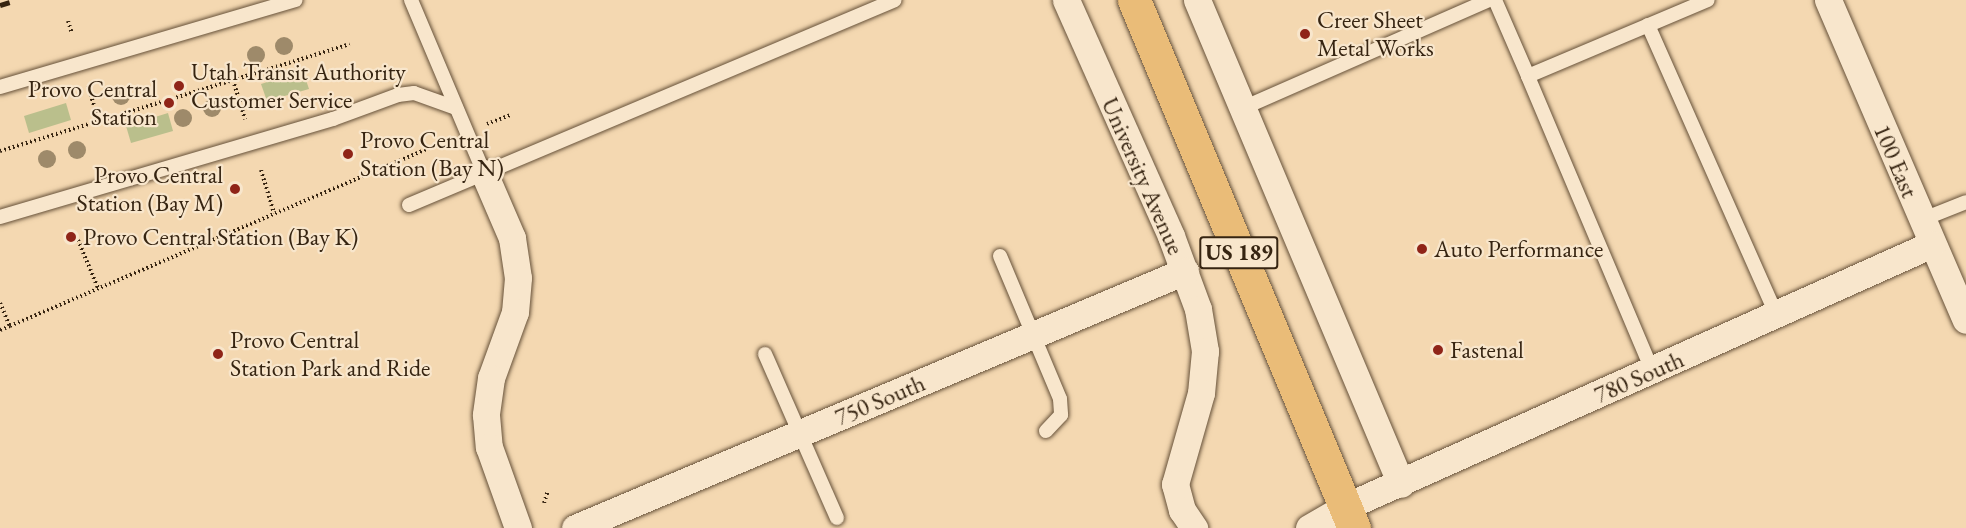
<!DOCTYPE html>
<html>
<head>
<meta charset="utf-8">
<style>
  body { margin:0 }
  #map { position:relative; width:1966px; height:528px; overflow:hidden; background:#f4d8b1; font-family:"EB Garamond",serif }
  div>[style] { position:absolute }
  .green>* { inset:0; background:#babf8c }
  .path>* { height:4px; margin-top:-2px; transform-origin:0; background:repeating-linear-gradient(90deg,#362411 0 1.5px,transparent 0 4.5px) }
  .roads { filter:drop-shadow(0 0 2px #665139) drop-shadow(0 0 2px #665139) }
  .lane>* { height:14px; margin:-7px; padding:0 7px; transform-origin:7px; border-radius:7px; background:#f8e6cc }
  .street>* { height:27px; margin:-13.5px; padding:0 13.5px; transform-origin:13.5px; border-radius:13.5px; background:#f8e6cc }
  .highway>* { height:33px; margin:-16.5px; padding:0 16.5px; transform-origin:16.5px; border-radius:16.5px; background:#eabc78 }
  .rail>* { height:4.5px; margin-top:-2.25px; transform-origin:0; background:repeating-linear-gradient(90deg,#362411 0 10px,transparent 0 20px) }
  .trees>* { width:18px; height:18px; margin:-9px; border-radius:50%; background:#9e8a6a }
  .dots>* { width:16px; height:16px; translate:-50% -50%; box-sizing:border-box; border:3px solid #f8e6cc; border-radius:50% }
  span { translate:-50% -50%; white-space:nowrap; text-align:center; line-height:1.15; -webkit-text-stroke:4.5px #f8e6cc; paint-order:stroke }
  .shield-label span { padding:2px 4px; background:#f8e6cc; border:2px solid; border-radius:4px; -webkit-text-stroke-width:0 }
  .shield-label { font-size:22px; color:#362411; font-weight:700 }
  .poi-label { font-size:24px; color:#362411 }
  .left { translate:0 -50%; text-align:left }
  .right { translate:-100% -50%; text-align:right }
  .street-label { font-size:24px; color:#362411 }
</style>
</head>
<body>
<div id="map">
  <div class="green">
    <div style="clip-path:polygon(303px 71px,309px 89px,267px 101px,261px 84px)"></div>
    <div style="clip-path:polygon(66px 103px,71px 120px,29px 133px,24px 116px)"></div>
    <div style="clip-path:polygon(168px 113px,173px 131px,131px 143px,126px 126px)"></div>
  </div>
  <div class="path">
    <div style="left:68px;top:21px;width:13px;rotate:72deg"></div>
    <div style="left:233px;top:80px;width:122px;rotate:-17.1deg"></div>
    <div style="left:88px;top:86px;width:37px;rotate:73deg"></div>
    <div style="left:99px;top:121px;width:140px;rotate:-17deg"></div>
    <div style="left:233px;top:80px;width:41px;rotate:72.9deg"></div>
    <div style="left:487px;top:124px;width:25px;rotate:-21deg"></div>
    <div style="left:0;top:151px;width:103px;rotate:-16.9deg"></div>
    <div style="left:261px;top:170px;width:45px;rotate:73.2deg"></div>
    <div style="left:78px;top:240px;width:52px;rotate:67.4deg"></div>
    <div style="left:0;top:303px;width:25px;rotate:67deg"></div>
    <div style="left:10px;top:326px;width:11px;rotate:158deg"></div>
    <div style="left:10px;top:326px;width:476px;rotate:-23deg"></div>
    <div style="left:544px;top:503px;width:13px;rotate:-72deg"></div>
  </div>
  <div class="roads">
    <div class="lane">
      <div style="left:411px;top:0;width:188px;rotate:67.1deg"></div>
      <div style="left:1495px;top:0;width:83px;rotate:66.5deg"></div>
      <div style="left:1648px;top:25px;width:316px;rotate:66.1deg"></div>
      <div style="left:0;top:87px;width:308px;rotate:-16.4deg"></div>
      <div style="left:1243px;top:108px;width:269px;rotate:-23.7deg"></div>
      <div style="left:409px;top:205px;width:527px;rotate:-22.87deg"></div>
      <div style="left:0;top:217px;width:347px;rotate:-16.4deg"></div>
      <div style="left:333px;top:119px;width:69px;rotate:-20.3deg"></div>
      <div style="left:398px;top:95px;width:16px;rotate:-7deg"></div>
      <div style="left:414px;top:93px;width:45px;rotate:19.7deg"></div>
      <div style="left:1921px;top:220px;width:48px;rotate:-21.8deg"></div>
      <div style="left:1000px;top:256px;width:155px;rotate:67.2deg"></div>
      <div style="left:1060px;top:399px;width:16px;rotate:86deg"></div>
      <div style="left:1061px;top:415px;width:22px;rotate:133deg"></div>
      <div style="left:765px;top:354px;width:179px;rotate:66.3deg"></div>
      <div style="left:1652px;top:370px;width:319px;rotate:-112.9deg"></div>
      <div style="left:1528px;top:76px;width:195px;rotate:-22.9deg"></div>
    </div>
    <div class="street">
      <div style="left:1066px;top:0;width:258px;rotate:66deg"></div>
      <div style="left:1171px;top:236px;width:78px;rotate:69.7deg"></div>
      <div style="left:1198px;top:309px;width:43px;rotate:80.5deg"></div>
      <div style="left:1205px;top:351px;width:42px;rotate:95.4deg"></div>
      <div style="left:1201px;top:393px;width:95px;rotate:105.9deg"></div>
      <div style="left:1175px;top:484px;width:27px;rotate:75deg"></div>
      <div style="left:1182px;top:510px;width:22px;rotate:56deg"></div>
      <div style="left:1197px;top:0;width:525px;rotate:67.15deg"></div>
      <div style="left:1828px;top:0;width:348px;rotate:66.7deg"></div>
      <div style="left:484px;top:173px;width:71px;rotate:66.7deg"></div>
      <div style="left:512px;top:238px;width:40px;rotate:81.5deg"></div>
      <div style="left:518px;top:278px;width:34px;rotate:95deg"></div>
      <div style="left:515px;top:312px;width:70px;rotate:110deg"></div>
      <div style="left:491px;top:378px;width:37px;rotate:98deg"></div>
      <div style="left:486px;top:415px;width:32px;rotate:85deg"></div>
      <div style="left:489px;top:447px;width:86px;rotate:70.3deg"></div>
      <div style="left:575px;top:528px;width:662px;rotate:-22.85deg"></div>
      <div style="left:1309px;top:528px;width:42px;rotate:-30.3deg"></div>
      <div style="left:1345px;top:507px;width:643px;rotate:-24.13deg"></div>
    </div>
    <div class="highway">
      <div style="left:1134px;top:0;width:572px;rotate:67.38deg"></div>
    </div>
  </div>
  <div class="rail">
    <div style="left:0;top:5px;width:17px;rotate:-17deg"></div>
  </div>
  <div class="trees">
    <div style="left:284px;top:46px"></div>
    <div style="left:256px;top:55px"></div>
    <div style="left:121px;top:96px"></div>
    <div style="left:212px;top:108px"></div>
    <div style="left:183px;top:118px"></div>
    <div style="left:77px;top:150px"></div>
    <div style="left:47px;top:159px"></div>
  </div>
  <div class="dots">
    <div style="left:1305px;top:34px;background:#8f2418"></div>
    <div style="left:179px;top:86px;background:#8f2418"></div>
    <div style="left:169px;top:103px;background:#8f2418"></div>
    <div style="left:348px;top:154px;background:#8f2418"></div>
    <div style="left:235px;top:189px;background:#8f2418"></div>
    <div style="left:71px;top:237px;background:#8f2418"></div>
    <div style="left:1422px;top:249px;background:#8f2418"></div>
    <div style="left:1438px;top:350px;background:#8f2418"></div>
    <div style="left:218px;top:354px;background:#8f2418"></div>
  </div>
  <div class="shield-label">
    <span style="left:1239px;top:253px">US 189</span>
  </div>
  <div class="poi-label">
    <span class="left" style="left:1317px;top:34px">Creer Sheet<br>Metal Works</span>
    <span class="left" style="left:191px;top:86px">Utah Transit Authority<br>Customer Service</span>
    <span class="right" style="left:157px;top:103px">Provo Central<br>Station</span>
    <span class="left" style="left:360px;top:154px">Provo Central<br>Station (Bay N)</span>
    <span class="right" style="left:223px;top:189px">Provo Central<br>Station (Bay M)</span>
    <span class="left" style="left:83px;top:237px">Provo Central Station (Bay K)</span>
    <span class="left" style="left:1434px;top:249px">Auto Performance</span>
    <span class="left" style="left:230px;top:354px">Provo Central<br>Station Park and Ride</span>
    <span class="left" style="left:1450px;top:350px">Fastenal</span>
  </div>
  <div class="street-label">
    <span style="left:1896px;top:161px;rotate:67deg">100 East</span>
    <span style="left:1143px;top:176px;rotate:66deg">University Avenue</span>
    <span style="left:1639px;top:377px;rotate:-24deg">780 South</span>
    <span style="left:880px;top:400px;rotate:-23deg">750 South</span>
  </div>
</div>
</body>
</html>
